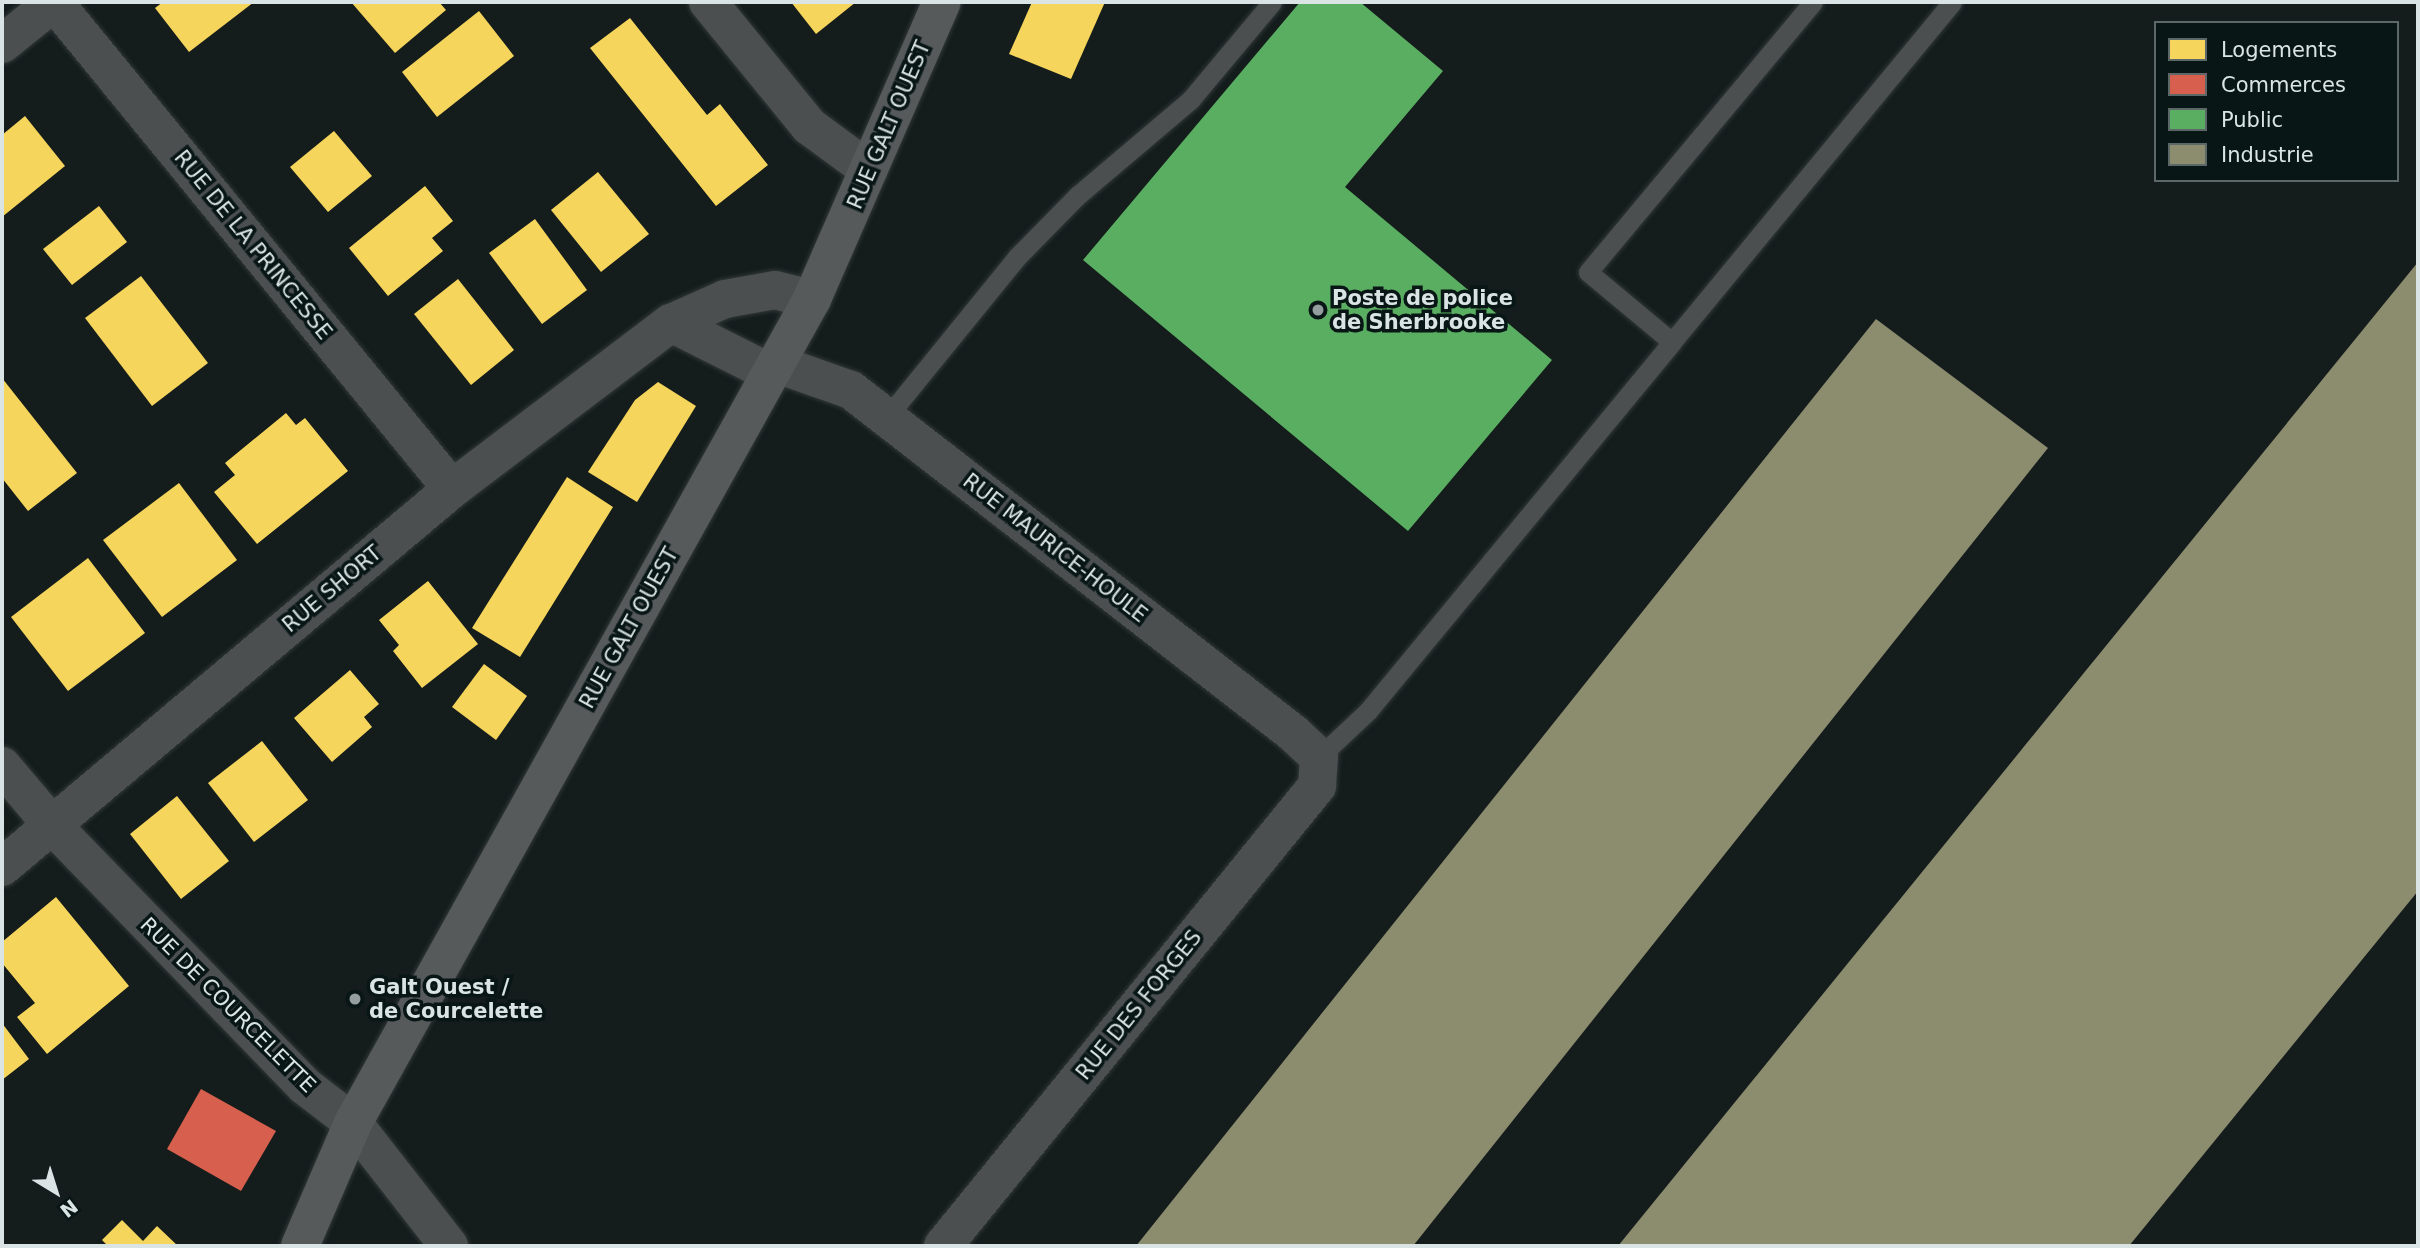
<!DOCTYPE html>
<html>
<head>
<meta charset="utf-8">
<style>
  body { margin:0 }
  #map { position:relative; width:2420px; height:1248px; overflow:hidden; background:#141c1c; font-family:"DejaVu Sans",sans-serif }
  div>[style] { position:absolute }
  .homes>* { inset:0; background:#f6d55c }
  .shops>* { inset:0; background:#d6604d }
  .public>* { inset:0; background:#5aae61 }
  .industry>* { inset:0; background:#8c8c6e }
  .roads { filter:drop-shadow(0 0 2px #313737) drop-shadow(0 0 2px #313737) }
  .service>* { height:19px; margin:-9.5px; padding:0 9.5px; transform-origin:9.5px; border-radius:9.5px; background:#4b4f4f }
  .minor>* { height:38px; margin:-19px; padding:0 19px; transform-origin:19px; border-radius:19px; background:#4b4f4f }
  .secondary>* { height:38px; margin:-19px; padding:0 19px; transform-origin:19px; border-radius:19px; background:#575a5a }
  .dots>* { width:19px; height:19px; translate:-50% -50%; box-sizing:border-box; border:4px solid #081616; border-radius:50% }
  span { translate:-50% -50%; white-space:nowrap; text-align:center; line-height:1.15; -webkit-text-stroke:7px #081616; paint-order:stroke }
  .street-label { font-size:21px; color:#dbe4e4 }
  .poi-label { font-size:21px; color:#dbe4e4; font-weight:700 }
  .left { translate:0 -50%; text-align:left }
  .frame { position:absolute; inset:0; border:4px solid #dbe4e4; pointer-events:none }
  .legend { position:absolute; left:2154px; top:21px; width:245px; height:161px; box-sizing:border-box; background:#081616; border:2px solid #5c6868; margin:0; padding:9px 12px; list-style:none; font-size:21px; color:#dbe4e4 }
  .legend li { display:flex; align-items:center; gap:14px; height:35px }
  .legend b { width:35px; border:2px solid #5c6868 }
  .north { position:absolute; left:21px; top:1157px; width:70px; height:70px; -webkit-text-stroke:5px #081616; paint-order:stroke; rotate:142deg; font-size:19px; font-weight:700; line-height:28px; text-align:center; color:#dbe4e4 }
  .north::after { content:''; display:block; margin:auto; width:24px; height:32px; background:#dbe4e4; clip-path:polygon(50% 0,100% 100%,50% 72%,0 100%) }
</style>
</head>
<body>
<div id="map">
  <div class="homes">
    <div style="clip-path:polygon(163px 2px,254px 2px,189px 52px,155px 8px)"></div>
    <div style="clip-path:polygon(351px 2px,439px 2px,446px 10px,395px 53px)"></div>
    <div style="clip-path:polygon(791px 2px,856px 2px,816px 34px)"></div>
    <div style="clip-path:polygon(1032px 2px,1105px 2px,1071px 79px,1009px 54px)"></div>
    <div style="clip-path:polygon(479px 11px,514px 56px,437px 117px,402px 72px)"></div>
    <div style="clip-path:polygon(630px 18px,707px 115px,720px 104px,768px 165px,716px 206px,590px 48px)"></div>
    <div style="clip-path:polygon(25px 116px,65px 166px,2px 217px,2px 135px)"></div>
    <div style="clip-path:polygon(334px 131px,372px 176px,328px 212px,290px 167px)"></div>
    <div style="clip-path:polygon(598px 172px,649px 234px,601px 272px,551px 210px)"></div>
    <div style="clip-path:polygon(425px 186px,453px 221px,432px 238px,443px 251px,388px 296px,349px 248px)"></div>
    <div style="clip-path:polygon(99px 206px,127px 242px,72px 285px,43px 249px)"></div>
    <div style="clip-path:polygon(535px 219px,587px 290px,542px 324px,489px 253px)"></div>
    <div style="clip-path:polygon(141px 276px,208px 363px,152px 406px,85px 318px)"></div>
    <div style="clip-path:polygon(458px 279px,514px 350px,471px 385px,414px 314px)"></div>
    <div style="clip-path:polygon(2px 378px,77px 473px,28px 511px,2px 478px)"></div>
    <div style="clip-path:polygon(658px 382px,696px 406px,637px 502px,588px 472px,635px 400px)"></div>
    <div style="clip-path:polygon(286px 413px,296px 425px,305px 418px,348px 471px,257px 544px,214px 492px,235px 475px,225px 463px)"></div>
    <div style="clip-path:polygon(567px 477px,613px 507px,520px 657px,472px 628px)"></div>
    <div style="clip-path:polygon(179px 483px,237px 560px,162px 617px,103px 540px)"></div>
    <div style="clip-path:polygon(88px 558px,145px 633px,68px 691px,11px 617px)"></div>
    <div style="clip-path:polygon(428px 581px,478px 644px,422px 688px,393px 651px,399px 645px,379px 620px)"></div>
    <div style="clip-path:polygon(484px 664px,527px 696px,496px 740px,452px 707px)"></div>
    <div style="clip-path:polygon(350px 670px,379px 704px,364px 717px,372px 727px,332px 762px,294px 718px)"></div>
    <div style="clip-path:polygon(262px 741px,308px 800px,254px 842px,208px 783px)"></div>
    <div style="clip-path:polygon(177px 796px,229px 861px,181px 899px,130px 834px)"></div>
    <div style="clip-path:polygon(56px 897px,129px 986px,47px 1054px,17px 1017px,35px 1003px,2px 963px,2px 942px)"></div>
    <div style="clip-path:polygon(2px 1023px,29px 1059px,2px 1080px)"></div>
    <div style="clip-path:polygon(122px 1220px,143px 1241px,157px 1226px,178px 1246px,108px 1246px,102px 1240px)"></div>
  </div>
  <div class="shops">
    <div style="clip-path:polygon(201px 1089px,276px 1131px,241px 1191px,167px 1149px)"></div>
  </div>
  <div class="public">
    <div style="clip-path:polygon(1300px 2px,1360px 2px,1443px 71px,1345px 187px,1552px 360px,1408px 531px,1083px 260px)"></div>
  </div>
  <div class="industry">
    <div style="clip-path:polygon(2418px 262px,2418px 891px,2129px 1246px,1618px 1246px)"></div>
    <div style="clip-path:polygon(1876px 319px,2048px 448px,1413px 1246px,1136px 1246px)"></div>
  </div>
  <div class="roads">
    <div class="service">
      <div style="left:1672px;top:342px;width:440px;rotate:-50.5deg"></div>
      <div style="left:887px;top:417px;width:206px;rotate:-50.9deg"></div>
      <div style="left:1017px;top:257px;width:87px;rotate:-45.5deg"></div>
      <div style="left:1078px;top:195px;width:148px;rotate:-40.3deg"></div>
      <div style="left:1191px;top:99px;width:126px;rotate:-50.1deg"></div>
      <div style="left:1319px;top:757px;width:67px;rotate:-43.2deg"></div>
      <div style="left:1368px;top:711px;width:478px;rotate:-50.5deg"></div>
      <div style="left:1672px;top:342px;width:109px;rotate:-140.2deg"></div>
      <div style="left:1588px;top:272px;width:351px;rotate:-50.2deg"></div>
    </div>
    <div class="minor">
      <div style="left:54px;top:2px;width:629px;rotate:50.74deg"></div>
      <div style="left:708px;top:2px;width:160px;rotate:50.8deg"></div>
      <div style="left:809px;top:126px;width:74px;rotate:36.3deg"></div>
      <div style="left:2px;top:44px;width:67px;rotate:-38.9deg"></div>
      <div style="left:671px;top:323px;width:112px;rotate:26.6deg"></div>
      <div style="left:777px;top:364px;width:78px;rotate:19.4deg"></div>
      <div style="left:851px;top:390px;width:559px;rotate:37.81deg"></div>
      <div style="left:1293px;top:733px;width:35px;rotate:43deg"></div>
      <div style="left:1319px;top:757px;width:29px;rotate:94deg"></div>
      <div style="left:1317px;top:786px;width:593px;rotate:129.11deg"></div>
      <div style="left:2px;top:766px;width:77px;rotate:49.7deg"></div>
      <div style="left:52px;top:825px;width:363px;rotate:45.9deg"></div>
      <div style="left:305px;top:1086px;width:61px;rotate:37.6deg"></div>
      <div style="left:353px;top:1123px;width:156px;rotate:52deg"></div>
      <div style="left:2px;top:867px;width:588px;rotate:-40.03deg"></div>
      <div style="left:452px;top:489px;width:275px;rotate:-37.2deg"></div>
      <div style="left:671px;top:323px;width:59px;rotate:-24deg"></div>
      <div style="left:725px;top:299px;width:51px;rotate:-10.2deg"></div>
      <div style="left:775px;top:290px;width:38px;rotate:14deg"></div>
    </div>
    <div class="secondary">
      <div style="left:300px;top:1246px;width:134px;rotate:-66.7deg"></div>
      <div style="left:353px;top:1123px;width:943px;rotate:-60.88deg"></div>
      <div style="left:812px;top:299px;width:324px;rotate:-66.4deg"></div>
    </div>
  </div>
  <div class="dots">
    <div style="left:1318px;top:310px;background:#959e9e"></div>
    <div style="left:355px;top:999px;background:#959e9e"></div>
  </div>
  <div class="street-label">
    <span style="left:889px;top:125px;rotate:-67deg">RUE GALT OUEST</span>
    <span style="left:253px;top:245px;rotate:51deg">RUE DE LA PRINCESSE</span>
    <span style="left:1055px;top:548px;rotate:38deg">RUE MAURICE-HOULE</span>
    <span style="left:332px;top:589px;rotate:-40deg">RUE SHORT</span>
    <span style="left:629px;top:628px;rotate:-61deg">RUE GALT OUEST</span>
    <span style="left:228px;top:1005px;rotate:45deg">RUE DE COURCELETTE</span>
    <span style="left:1139px;top:1005px;rotate:-51deg">RUE DES FORGES</span>
  </div>
  <div class="poi-label">
    <span class="left" style="left:1332px;top:310px">Poste de police<br>de Sherbrooke</span>
    <span class="left" style="left:369px;top:999px">Galt Ouest /<br>de Courcelette</span>
  </div>
  <div class="frame"></div>
  <ul class="legend">
  <li><b style="height:19px;background:#f6d55c"></b>Logements</li>
  <li><b style="height:19px;background:#d6604d"></b>Commerces</li>
  <li><b style="height:19px;background:#5aae61"></b>Public</li>
  <li><b style="height:19px;background:#8c8c6e"></b>Industrie</li>
  </ul>
  <div class="north">N</div>
</div>
</body>
</html>
